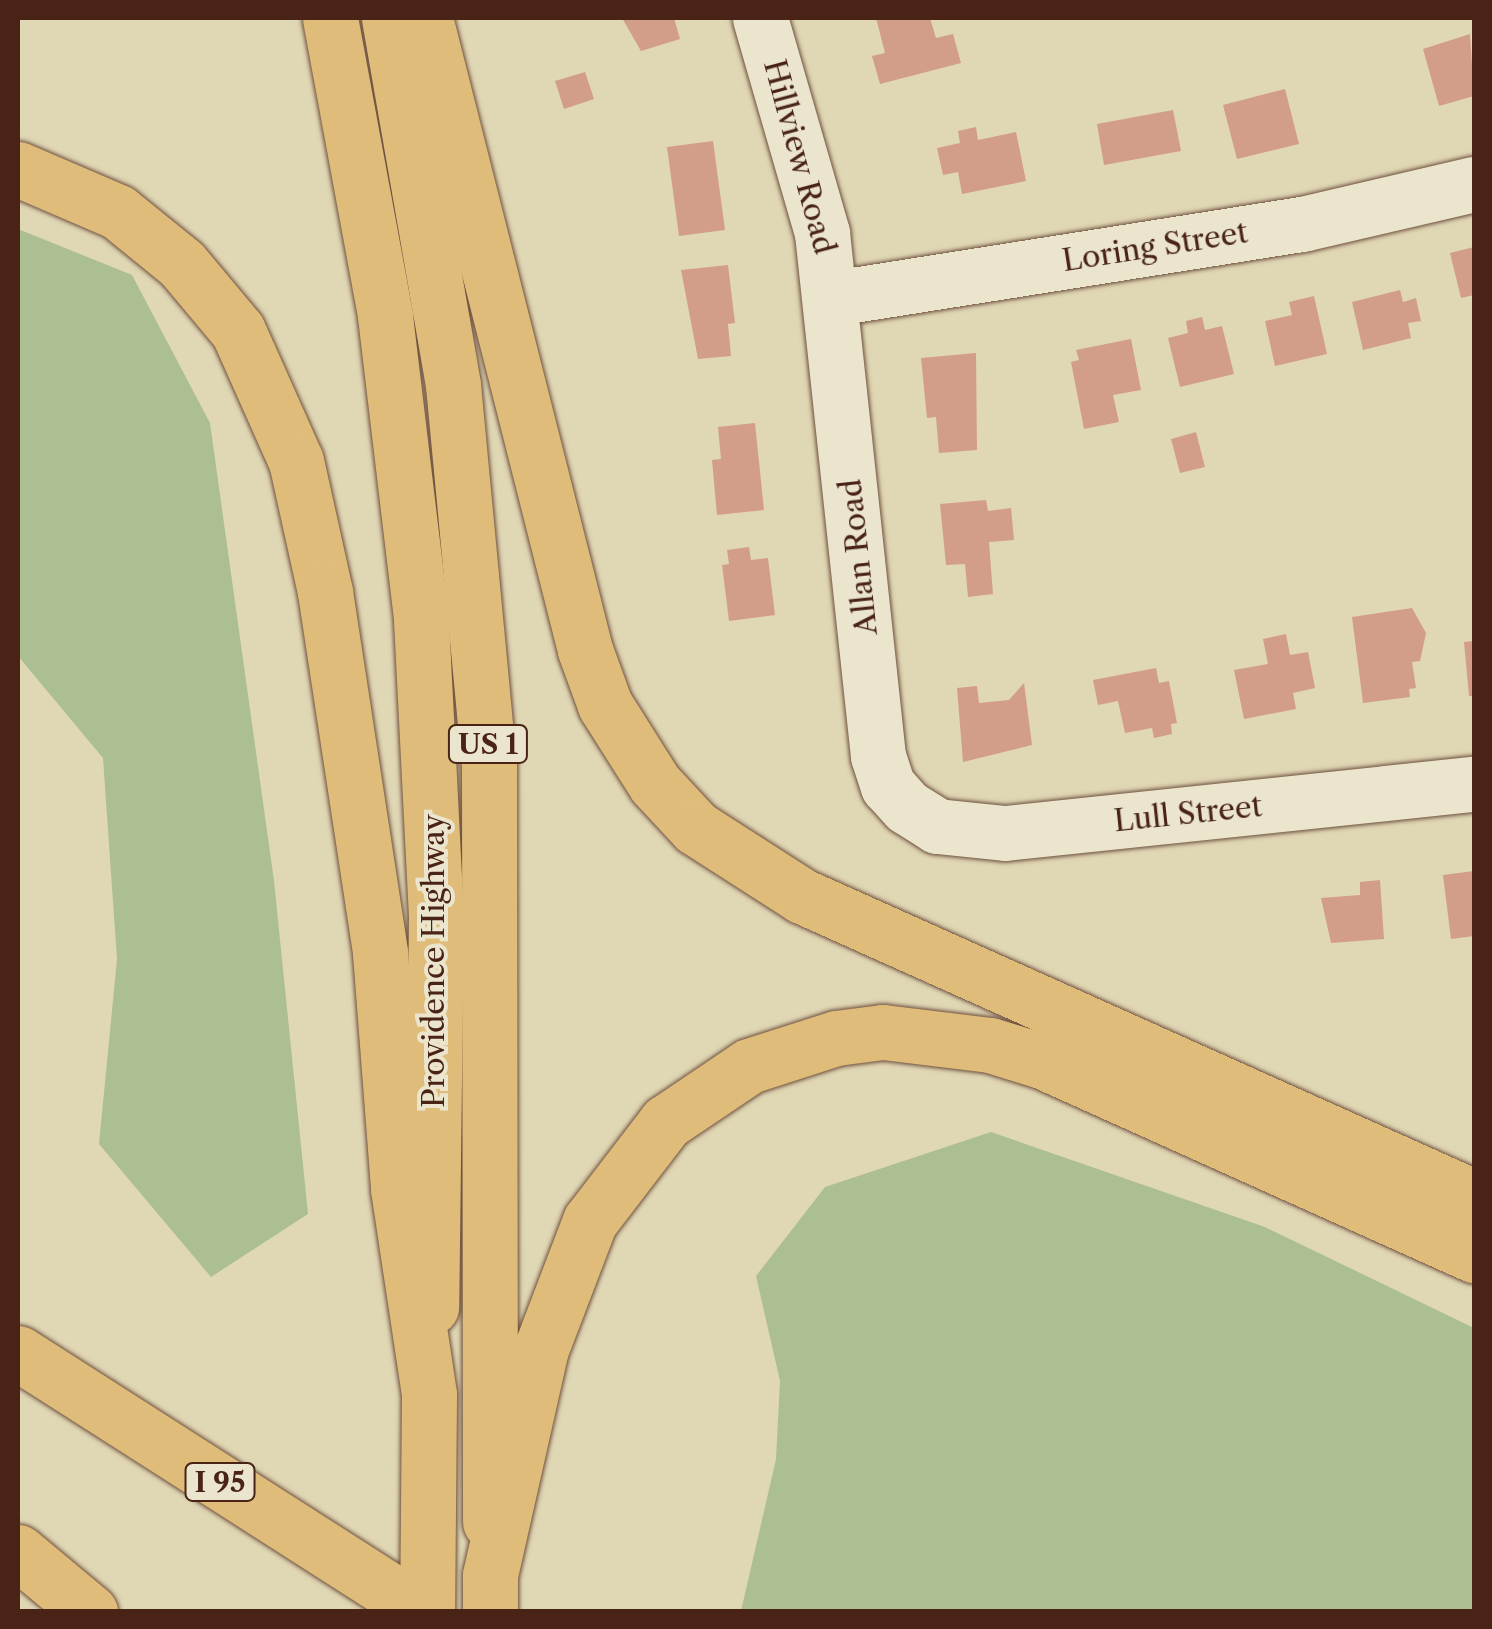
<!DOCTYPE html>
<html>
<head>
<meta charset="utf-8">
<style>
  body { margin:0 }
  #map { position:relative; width:1492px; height:1629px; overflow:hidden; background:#e0d7b4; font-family:"Libre Caslon Text",serif }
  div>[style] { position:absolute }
  .green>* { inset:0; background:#acbf92 }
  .building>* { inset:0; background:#d39e89 }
  .roads { filter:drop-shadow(0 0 2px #6e503e) drop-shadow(0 0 2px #6e503e) }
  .minor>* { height:55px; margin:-27.5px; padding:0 27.5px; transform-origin:27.5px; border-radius:27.5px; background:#ebe5ce }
  .major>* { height:55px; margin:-27.5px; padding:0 27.5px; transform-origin:27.5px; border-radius:27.5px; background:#e0bc7a }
  .highway>* { height:55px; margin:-27.5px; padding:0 27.5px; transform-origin:27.5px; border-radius:27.5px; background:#e0bc7a }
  span { translate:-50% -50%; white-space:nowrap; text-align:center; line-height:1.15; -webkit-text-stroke:8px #ebe5ce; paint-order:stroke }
  .shield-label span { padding:2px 8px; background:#ebe5ce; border:2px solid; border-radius:8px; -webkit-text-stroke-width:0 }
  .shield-label { font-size:28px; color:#482316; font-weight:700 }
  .street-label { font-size:30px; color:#482316 }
  .frame { position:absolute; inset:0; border:20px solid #482316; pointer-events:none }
</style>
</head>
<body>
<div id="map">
  <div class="green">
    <div style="clip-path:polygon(18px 229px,132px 275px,210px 423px,274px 881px,308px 1214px,211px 1277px,99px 1144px,117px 959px,103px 758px,18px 656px)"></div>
    <div style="clip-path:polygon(991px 1132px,1265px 1227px,1474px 1328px,1474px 1611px,741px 1611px,776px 1459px,780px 1381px,756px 1276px,825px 1187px)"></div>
  </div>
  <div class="building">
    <div style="clip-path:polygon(622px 18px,674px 18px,680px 39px,641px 51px)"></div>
    <div style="clip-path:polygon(876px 18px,930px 18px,936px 38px,953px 34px,961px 63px,880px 84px,872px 56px,885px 53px)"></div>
    <div style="clip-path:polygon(1470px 34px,1474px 96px,1439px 106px,1423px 49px)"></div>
    <div style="clip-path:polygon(585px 72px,594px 99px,564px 109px,555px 81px)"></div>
    <div style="clip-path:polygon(1285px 89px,1299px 144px,1237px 159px,1223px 105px)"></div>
    <div style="clip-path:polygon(1173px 110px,1181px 151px,1104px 165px,1097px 124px)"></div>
    <div style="clip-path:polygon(976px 127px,978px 140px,1016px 132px,1026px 181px,962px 194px,958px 172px,943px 175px,937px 148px,960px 143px,958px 131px)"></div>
    <div style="clip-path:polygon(713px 141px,725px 230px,679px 236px,667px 147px)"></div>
    <div style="clip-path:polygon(1474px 247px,1474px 295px,1461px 298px,1450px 253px)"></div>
    <div style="clip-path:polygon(728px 265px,735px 323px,728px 324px,731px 356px,698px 359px,681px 270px)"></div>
    <div style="clip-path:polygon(1400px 290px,1403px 302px,1416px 298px,1421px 321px,1408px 323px,1411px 338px,1363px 350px,1352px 302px)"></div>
    <div style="clip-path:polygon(1314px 296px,1327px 354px,1275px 366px,1265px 321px,1292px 315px,1289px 302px)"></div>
    <div style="clip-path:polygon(1202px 317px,1205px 330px,1222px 326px,1234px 374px,1180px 387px,1168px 338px,1188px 333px,1186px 321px)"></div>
    <div style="clip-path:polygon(1131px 339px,1141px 390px,1113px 395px,1119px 422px,1084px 429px,1071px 362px,1079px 360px,1076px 350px)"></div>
    <div style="clip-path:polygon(976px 353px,977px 450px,939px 453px,936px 417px,927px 418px,921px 358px)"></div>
    <div style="clip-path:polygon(755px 423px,764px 510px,717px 515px,712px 460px,721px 459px,718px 427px)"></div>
    <div style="clip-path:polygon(1196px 432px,1205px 467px,1180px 473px,1171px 439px)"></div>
    <div style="clip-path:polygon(986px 500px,988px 511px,1011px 508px,1014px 540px,989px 542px,993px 594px,968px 597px,965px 564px,946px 565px,940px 504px)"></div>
    <div style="clip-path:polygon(749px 547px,751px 560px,768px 558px,775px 615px,729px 621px,722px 565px,729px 564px,727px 550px)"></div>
    <div style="clip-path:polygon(1412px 608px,1426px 633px,1420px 661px,1412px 662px,1416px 688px,1409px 689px,1410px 697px,1363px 703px,1352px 617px)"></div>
    <div style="clip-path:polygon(1286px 634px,1290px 655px,1308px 652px,1315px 688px,1293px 693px,1296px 709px,1244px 719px,1234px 670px,1268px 664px,1263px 639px)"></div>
    <div style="clip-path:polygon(1474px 641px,1474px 696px,1469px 696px,1464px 642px)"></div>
    <div style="clip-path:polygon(1156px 668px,1159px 683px,1169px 681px,1177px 723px,1171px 724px,1172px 734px,1154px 738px,1152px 728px,1125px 733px,1118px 701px,1098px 705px,1093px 680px)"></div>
    <div style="clip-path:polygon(1024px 683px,1032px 745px,963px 762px,957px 688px,977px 686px,979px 703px,1009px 700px)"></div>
    <div style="clip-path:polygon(1474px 871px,1474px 936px,1451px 939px,1443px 875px)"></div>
    <div style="clip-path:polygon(1380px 880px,1384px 939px,1331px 943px,1321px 898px,1360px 895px,1360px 882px)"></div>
  </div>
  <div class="roads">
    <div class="minor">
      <div style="left:760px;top:18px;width:224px;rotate:73.9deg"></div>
      <div style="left:822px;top:233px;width:526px;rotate:83.89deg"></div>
      <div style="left:878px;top:756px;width:32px;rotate:72deg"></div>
      <div style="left:888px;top:786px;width:28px;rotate:48deg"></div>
      <div style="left:907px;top:807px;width:36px;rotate:32deg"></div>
      <div style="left:937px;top:826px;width:68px;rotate:5.9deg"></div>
      <div style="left:1005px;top:833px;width:472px;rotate:-6deg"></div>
      <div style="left:834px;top:298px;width:474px;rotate:-9deg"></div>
      <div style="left:1302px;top:224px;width:177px;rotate:-13.1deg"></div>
    </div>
    <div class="major">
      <div style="left:330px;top:18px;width:303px;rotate:79.5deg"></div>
      <div style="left:385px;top:316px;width:306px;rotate:83.2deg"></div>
      <div style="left:421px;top:620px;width:296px;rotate:87.1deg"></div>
      <div style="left:436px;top:916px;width:391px;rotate:90.7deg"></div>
      <div style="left:389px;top:18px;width:373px;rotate:80.1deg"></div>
      <div style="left:453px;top:385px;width:384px;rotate:84.6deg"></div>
      <div style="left:489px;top:767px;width:755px;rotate:89.92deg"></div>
    </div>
    <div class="highway">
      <div style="left:425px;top:18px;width:652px;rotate:75.79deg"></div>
      <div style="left:585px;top:650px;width:59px;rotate:70deg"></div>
      <div style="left:605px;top:705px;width:93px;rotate:57.7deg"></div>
      <div style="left:655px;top:784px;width:60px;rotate:47deg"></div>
      <div style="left:696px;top:828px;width:126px;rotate:32.7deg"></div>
      <div style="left:802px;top:896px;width:736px;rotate:24.13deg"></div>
      <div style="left:18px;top:169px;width:109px;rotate:23.3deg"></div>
      <div style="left:118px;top:212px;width:82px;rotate:39.1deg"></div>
      <div style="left:182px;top:264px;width:87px;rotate:50.1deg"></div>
      <div style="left:238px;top:331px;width:142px;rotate:66deg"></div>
      <div style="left:296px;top:461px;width:134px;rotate:77.5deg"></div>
      <div style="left:325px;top:592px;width:365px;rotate:81.3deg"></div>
      <div style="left:380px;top:953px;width:237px;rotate:85.6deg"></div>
      <div style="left:398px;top:1189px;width:208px;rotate:81.4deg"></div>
      <div style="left:429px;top:1395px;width:217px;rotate:90.5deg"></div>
      <div style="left:18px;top:1353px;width:481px;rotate:32.6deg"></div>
      <div style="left:18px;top:1552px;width:94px;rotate:39.8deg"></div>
      <div style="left:490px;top:1612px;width:37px;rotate:-90deg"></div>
      <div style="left:490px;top:1575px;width:232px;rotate:-77.3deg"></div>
      <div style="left:541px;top:1349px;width:137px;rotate:-69.1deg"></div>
      <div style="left:590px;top:1221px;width:125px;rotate:-52.5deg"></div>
      <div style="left:666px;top:1122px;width:100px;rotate:-34deg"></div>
      <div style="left:749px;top:1066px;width:91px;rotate:-17.8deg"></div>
      <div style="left:836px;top:1038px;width:47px;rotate:-7.3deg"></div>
      <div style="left:883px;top:1032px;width:108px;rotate:6.9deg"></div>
      <div style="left:990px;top:1045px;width:54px;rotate:17.1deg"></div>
      <div style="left:1042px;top:1061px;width:474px;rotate:24.2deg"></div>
    </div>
  </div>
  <div class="shield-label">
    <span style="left:488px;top:744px">US 1</span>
    <span style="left:220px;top:1482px">I 95</span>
  </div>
  <div class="street-label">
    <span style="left:799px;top:157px;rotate:75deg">Hillview Road</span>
    <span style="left:1155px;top:247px;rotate:-9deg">Loring Street</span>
    <span style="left:859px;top:557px;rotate:-96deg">Allan Road</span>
    <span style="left:1188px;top:814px;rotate:-6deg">Lull Street</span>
    <span style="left:434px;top:961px;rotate:-90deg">Providence Highway</span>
  </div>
  <div class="frame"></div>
</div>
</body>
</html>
